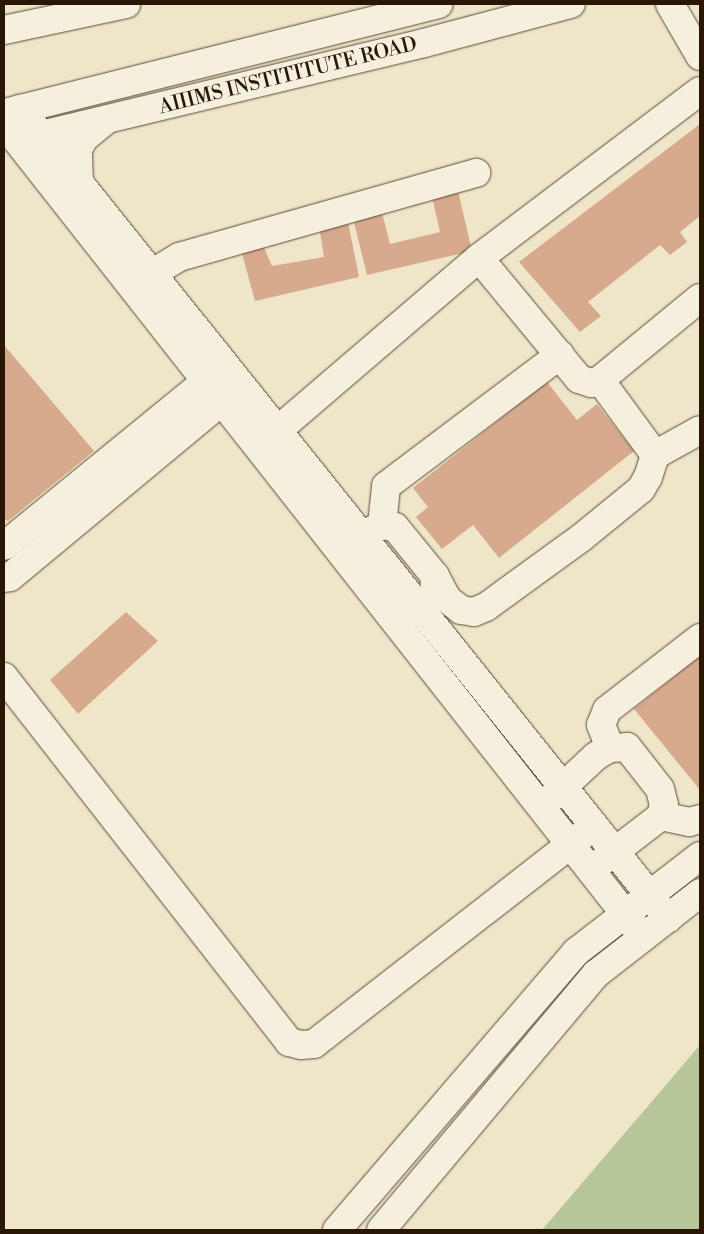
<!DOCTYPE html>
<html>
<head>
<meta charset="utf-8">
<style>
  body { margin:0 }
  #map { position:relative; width:704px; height:1234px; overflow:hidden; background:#efe6ca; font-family:"Libre Bodoni",serif }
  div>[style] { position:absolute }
  .green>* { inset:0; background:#b6c699 }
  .building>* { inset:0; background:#d8aa8d }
  .roads { filter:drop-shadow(0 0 1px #5b4a36) drop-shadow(0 0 1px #5b4a36) }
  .minor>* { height:28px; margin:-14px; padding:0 14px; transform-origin:14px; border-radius:14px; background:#f5efdd }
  span { translate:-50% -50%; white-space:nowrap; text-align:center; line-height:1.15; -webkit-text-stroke:4.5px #f5efdd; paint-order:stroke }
  .street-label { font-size:20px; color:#2a1605 }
  .frame { position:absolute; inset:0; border:5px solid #2a1605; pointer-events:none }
</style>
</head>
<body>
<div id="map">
  <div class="green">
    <div style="clip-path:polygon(700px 1045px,700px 1230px,542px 1230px)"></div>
  </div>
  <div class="building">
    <div style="clip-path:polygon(700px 124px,700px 216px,680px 232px,687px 242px,670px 255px,660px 245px,588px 302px,601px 316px,580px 332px,519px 262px)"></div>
    <div style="clip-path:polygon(458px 191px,472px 251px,367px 275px,353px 218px,382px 212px,390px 244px,440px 232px,432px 197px)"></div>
    <div style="clip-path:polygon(348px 222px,359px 277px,255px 301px,241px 250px,263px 245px,272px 266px,324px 257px,319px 226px)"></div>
    <div style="clip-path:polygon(4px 345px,94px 451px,8px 521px,4px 519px)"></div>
    <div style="clip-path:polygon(547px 382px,577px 420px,597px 404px,634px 451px,499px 558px,473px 525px,442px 549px,416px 517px,428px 507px,413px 488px)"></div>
    <div style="clip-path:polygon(126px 612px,158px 641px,78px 714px,50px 680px)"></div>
    <div style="clip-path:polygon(700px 656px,700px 790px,634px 709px)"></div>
  </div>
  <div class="roads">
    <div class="minor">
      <div style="left:670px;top:4px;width:60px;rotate:60deg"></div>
      <div style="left:4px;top:30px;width:125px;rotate:-12deg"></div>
      <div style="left:20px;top:109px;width:1037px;rotate:51.31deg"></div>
      <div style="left:5px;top:113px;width:447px;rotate:-14.1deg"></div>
      <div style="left:4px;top:124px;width:1034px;rotate:51.83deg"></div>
      <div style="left:24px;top:139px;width:411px;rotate:-13.5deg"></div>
      <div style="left:424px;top:43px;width:152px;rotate:-14.9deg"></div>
      <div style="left:79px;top:184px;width:35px;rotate:-92deg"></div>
      <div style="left:78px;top:149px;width:13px;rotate:-61deg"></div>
      <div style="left:84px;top:138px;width:28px;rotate:-39deg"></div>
      <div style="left:479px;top:258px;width:157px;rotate:50.4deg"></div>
      <div style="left:579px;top:379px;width:13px;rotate:18deg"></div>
      <div style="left:591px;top:383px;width:9px;rotate:-18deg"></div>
      <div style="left:600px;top:380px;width:129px;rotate:-39.4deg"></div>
      <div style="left:151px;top:274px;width:33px;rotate:-31deg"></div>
      <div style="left:179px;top:257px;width:309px;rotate:-15.8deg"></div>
      <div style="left:600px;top:380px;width:93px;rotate:53.7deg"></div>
      <div style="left:264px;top:442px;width:283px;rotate:-40.6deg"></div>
      <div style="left:479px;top:258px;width:277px;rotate:-37.1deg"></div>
      <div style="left:382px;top:525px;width:39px;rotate:-84deg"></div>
      <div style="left:386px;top:486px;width:218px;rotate:-37deg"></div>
      <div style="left:367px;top:533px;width:17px;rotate:-28deg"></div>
      <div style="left:382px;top:525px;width:13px;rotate:9deg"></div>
      <div style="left:395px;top:527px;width:63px;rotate:50.8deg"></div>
      <div style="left:435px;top:576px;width:19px;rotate:93deg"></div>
      <div style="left:4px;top:546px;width:279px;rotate:-39.2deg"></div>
      <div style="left:435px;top:576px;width:26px;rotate:62deg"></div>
      <div style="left:447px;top:599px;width:18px;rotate:38deg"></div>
      <div style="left:461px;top:610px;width:13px;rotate:9deg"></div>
      <div style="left:474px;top:612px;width:13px;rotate:-23deg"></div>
      <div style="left:486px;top:607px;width:117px;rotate:-36deg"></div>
      <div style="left:581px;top:538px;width:77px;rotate:-39.2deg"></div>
      <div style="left:641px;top:489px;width:14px;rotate:-60deg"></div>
      <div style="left:648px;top:477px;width:23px;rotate:-72deg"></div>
      <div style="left:655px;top:455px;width:51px;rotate:-29.1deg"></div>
      <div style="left:4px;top:578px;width:6px;rotate:-9deg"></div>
      <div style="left:10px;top:577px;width:293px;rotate:-39.7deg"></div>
      <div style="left:4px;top:677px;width:463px;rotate:52deg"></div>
      <div style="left:289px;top:1042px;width:12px;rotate:14deg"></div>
      <div style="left:301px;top:1045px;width:13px;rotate:-4deg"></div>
      <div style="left:314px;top:1044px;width:342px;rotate:-37.9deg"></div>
      <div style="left:610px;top:748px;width:25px;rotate:-111deg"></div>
      <div style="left:601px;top:725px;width:16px;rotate:-68deg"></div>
      <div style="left:607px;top:710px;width:118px;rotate:-37.7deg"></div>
      <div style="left:550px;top:799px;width:63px;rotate:-43.1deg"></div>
      <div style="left:596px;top:756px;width:16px;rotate:-30deg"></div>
      <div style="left:610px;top:748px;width:17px;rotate:-3deg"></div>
      <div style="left:627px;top:747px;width:53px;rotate:51.8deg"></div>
      <div style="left:660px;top:789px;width:16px;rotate:76deg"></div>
      <div style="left:664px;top:805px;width:11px;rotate:105deg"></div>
      <div style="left:661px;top:816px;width:77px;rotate:142.4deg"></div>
      <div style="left:661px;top:816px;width:29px;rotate:12deg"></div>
      <div style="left:689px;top:822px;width:11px;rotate:-15deg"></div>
      <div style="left:337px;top:1230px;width:367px;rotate:-49.3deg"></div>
      <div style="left:576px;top:952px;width:157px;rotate:-37.7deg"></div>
      <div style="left:381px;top:1230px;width:334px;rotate:-50deg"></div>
      <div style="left:596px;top:974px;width:132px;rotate:-37.9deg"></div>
    </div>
  </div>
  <div class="street-label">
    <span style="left:288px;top:76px;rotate:-14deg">AIIIMS INSTITITUTE ROAD</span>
  </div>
  <div class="frame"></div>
</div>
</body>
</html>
